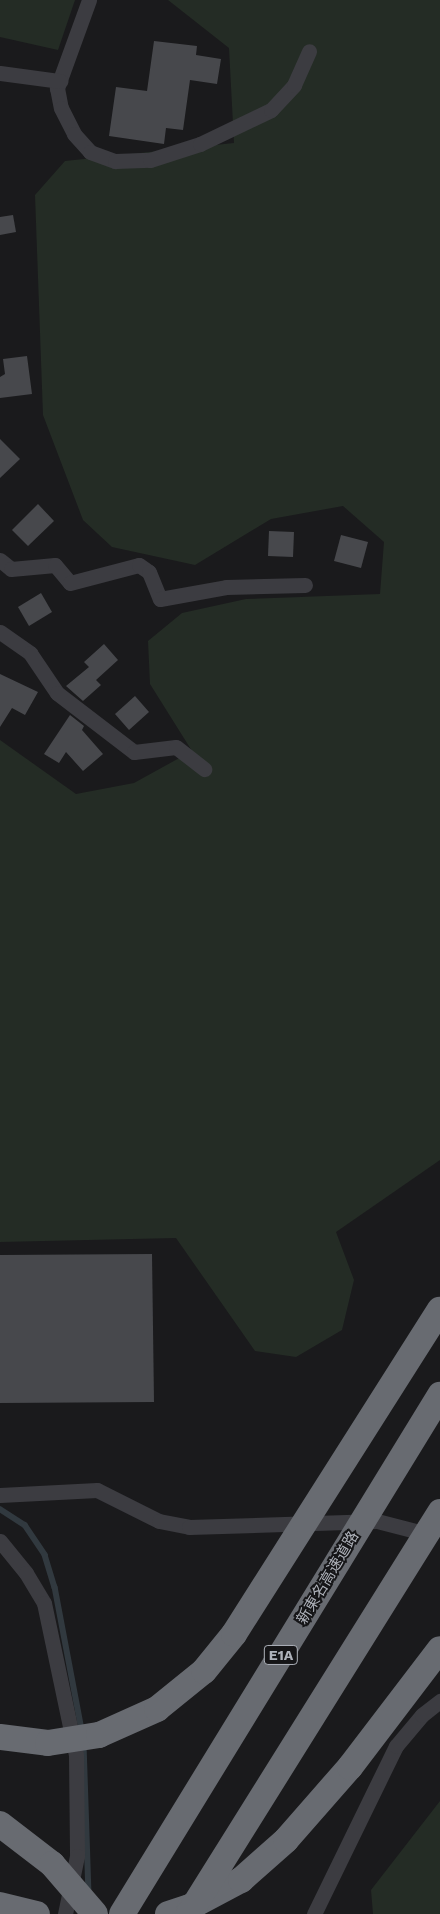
<!DOCTYPE html>
<html>
<head>
<meta charset="utf-8">
<style>
  body { margin:0 }
  #map { position:relative; width:440px; height:1914px; overflow:hidden; background:#1a1a1c; font-family:"Work Sans","Noto Sans JP",sans-serif }
  div>[style] { position:absolute }
  .green>* { inset:0; background:#242c25 }
  .stream>* { height:5.5px; margin:-2.75px; padding:0 2.75px; transform-origin:2.75px; border-radius:2.75px; background:#31393f }
  .building>* { inset:0; background:#47484c }
  .street>* { height:15px; margin:-7.5px; padding:0 7.5px; transform-origin:7.5px; border-radius:7.5px; background:#3c3c41 }
  .highway>* { height:26px; margin:-13px; padding:0 13px; transform-origin:13px; border-radius:13px; background:#686b71 }
  .highway-bridge>* { height:26px; margin:-13px; padding:0 13px; transform-origin:13px; border-radius:13px; background:#686b71 }
  span { translate:-50% -50%; white-space:nowrap; text-align:center; line-height:1.15; -webkit-text-stroke:4px #151517; paint-order:stroke }
  .shield-label span { padding:1px 4px; background:#151517; border:1px solid; border-radius:4px; -webkit-text-stroke-width:0 }
  .shield-label { font-size:14px; color:#aeb2ba; font-weight:700 }
  .street-label { font-size:15px; color:#aeb2ba }
</style>
</head>
<body>
<div id="map">
  <div class="green">
    <div style="clip-path:polygon(0 0,75px 0,58px 50px,0 37px)"></div>
    <div style="clip-path:polygon(168px 0,440px 0,440px 1160px,336px 1232px,354px 1280px,342px 1330px,296px 1357px,255px 1351px,176px 1238px,0 1242px,0 740px,76px 794px,134px 783px,192px 751px,150px 684px,148px 641px,182px 613px,246px 599px,380px 594px,384px 542px,343px 506px,271px 519px,195px 565px,112px 547px,83px 520px,43px 415px,35px 195px,65px 161px,234px 143px,229px 48px)"></div>
    <div style="clip-path:polygon(440px 1801px,440px 1914px,373px 1914px,371px 1890px)"></div>
  </div>
  <div class="stream">
    <div style="left:0;top:1509px;width:30px;rotate:33deg"></div>
    <div style="left:25px;top:1525px;width:36px;rotate:56deg"></div>
    <div style="left:45px;top:1555px;width:34px;rotate:73deg"></div>
    <div style="left:55px;top:1587px;width:146px;rotate:79.3deg"></div>
    <div style="left:84px;top:1744px;width:150px;rotate:88.1deg"></div>
  </div>
  <div class="building">
    <div style="clip-path:polygon(154px 41px,197px 46px,196px 55px,221px 59px,217px 84px,190px 80px,183px 130px,166px 128px,164px 144px,109px 136px,116px 87px,147px 91px)"></div>
    <div style="clip-path:polygon(13px 215px,16px 232px,0 235px,0 217px)"></div>
    <div style="clip-path:polygon(27px 356px,32px 394px,0 398px,0 377px,5px 374px,3px 359px)"></div>
    <div style="clip-path:polygon(0 439px,20px 459px,0 478px)"></div>
    <div style="clip-path:polygon(38px 504px,54px 521px,28px 546px,12px 530px)"></div>
    <div style="clip-path:polygon(269px 531px,294px 532px,293px 557px,268px 556px)"></div>
    <div style="clip-path:polygon(341px 535px,368px 542px,361px 568px,334px 561px)"></div>
    <div style="clip-path:polygon(41px 593px,52px 612px,29px 626px,18px 607px)"></div>
    <div style="clip-path:polygon(104px 644px,118px 660px,96px 680px,101px 685px,83px 701px,66px 686px,89px 667px,84px 662px)"></div>
    <div style="clip-path:polygon(0 674px,38px 692px,25px 715px,12px 708px,0 727px)"></div>
    <div style="clip-path:polygon(135px 696px,149px 712px,129px 730px,115px 714px)"></div>
    <div style="clip-path:polygon(70px 715px,84px 726px,82px 730px,103px 754px,83px 771px,66px 752px,59px 763px,44px 754px)"></div>
    <div style="clip-path:polygon(152px 1254px,154px 1402px,0 1403px,0 1255px)"></div>
  </div>
  <div class="street">
    <div style="left:89px;top:0;width:94px;rotate:110deg"></div>
    <div style="left:57px;top:88px;width:20px;rotate:79deg"></div>
    <div style="left:61px;top:108px;width:29px;rotate:63deg"></div>
    <div style="left:74px;top:134px;width:24px;rotate:48deg"></div>
    <div style="left:90px;top:152px;width:27px;rotate:20deg"></div>
    <div style="left:115px;top:161px;width:35px;rotate:-2deg"></div>
    <div style="left:150px;top:160px;width:52px;rotate:-17.7deg"></div>
    <div style="left:200px;top:144px;width:79px;rotate:-25.6deg"></div>
    <div style="left:271px;top:110px;width:34px;rotate:-47deg"></div>
    <div style="left:294px;top:85px;width:37px;rotate:-66deg"></div>
    <div style="left:0;top:73px;width:61px;rotate:7.6deg"></div>
    <div style="left:0;top:560px;width:14px;rotate:39deg"></div>
    <div style="left:11px;top:569px;width:44px;rotate:-5.2deg"></div>
    <div style="left:55px;top:565px;width:23px;rotate:50deg"></div>
    <div style="left:70px;top:583px;width:71px;rotate:-14.6deg"></div>
    <div style="left:139px;top:565px;width:12px;rotate:35deg"></div>
    <div style="left:149px;top:572px;width:29px;rotate:68deg"></div>
    <div style="left:160px;top:599px;width:67px;rotate:-10.3deg"></div>
    <div style="left:226px;top:587px;width:79px;rotate:-1.5deg"></div>
    <div style="left:0;top:632px;width:37px;rotate:35deg"></div>
    <div style="left:30px;top:653px;width:48px;rotate:56deg"></div>
    <div style="left:57px;top:693px;width:97px;rotate:37.5deg"></div>
    <div style="left:134px;top:752px;width:42px;rotate:-6.8deg"></div>
    <div style="left:176px;top:747px;width:36px;rotate:38deg"></div>
    <div style="left:0;top:1495px;width:97px;rotate:-3deg"></div>
    <div style="left:97px;top:1490px;width:69px;rotate:26.6deg"></div>
    <div style="left:159px;top:1521px;width:31px;rotate:11deg"></div>
    <div style="left:189px;top:1527px;width:188px;rotate:-1.8deg"></div>
    <div style="left:377px;top:1521px;width:56px;rotate:14.5deg"></div>
    <div style="left:0;top:1541px;width:41px;rotate:50.9deg"></div>
    <div style="left:26px;top:1573px;width:35px;rotate:59deg"></div>
    <div style="left:44px;top:1603px;width:155px;rotate:78.1deg"></div>
    <div style="left:76px;top:1755px;width:101px;rotate:89.4deg"></div>
    <div style="left:77px;top:1856px;width:59px;rotate:101.7deg"></div>
    <div style="left:314px;top:1914px;width:187px;rotate:-64deg"></div>
    <div style="left:396px;top:1746px;width:40px;rotate:-50deg"></div>
    <div style="left:422px;top:1715px;width:23px;rotate:-38deg"></div>
  </div>
  <div class="highway">
    <div style="left:0;top:1905px;width:38px;rotate:14deg"></div>
    <div style="left:168px;top:1914px;width:23px;rotate:-18deg"></div>
    <div style="left:190px;top:1907px;width:58px;rotate:-27.9deg"></div>
    <div style="left:241px;top:1880px;width:60px;rotate:-41.6deg"></div>
    <div style="left:286px;top:1840px;width:97px;rotate:-48.8deg"></div>
    <div style="left:350px;top:1767px;width:148px;rotate:-52.7deg"></div>
  </div>
  <div class="highway-bridge">
    <div style="left:0;top:1737px;width:48px;rotate:7.1deg"></div>
    <div style="left:48px;top:1743px;width:52px;rotate:-8.9deg"></div>
    <div style="left:99px;top:1735px;width:64px;rotate:-24.1deg"></div>
    <div style="left:157px;top:1709px;width:60px;rotate:-39deg"></div>
    <div style="left:204px;top:1671px;width:48px;rotate:-51deg"></div>
    <div style="left:234px;top:1634px;width:384px;rotate:-57.6deg"></div>
    <div style="left:0;top:1824px;width:66px;rotate:37.6deg"></div>
    <div style="left:52px;top:1864px;width:66px;rotate:49.3deg"></div>
    <div style="left:122px;top:1914px;width:609px;rotate:-58.5deg"></div>
    <div style="left:189px;top:1914px;width:474px;rotate:-58deg"></div>
  </div>
  <div class="shield-label">
    <span style="left:281px;top:1655px">E1A</span>
  </div>
  <div class="street-label">
    <span style="left:328px;top:1578px;rotate:-59deg">新東名高速道路</span>
  </div>
</div>
</body>
</html>
